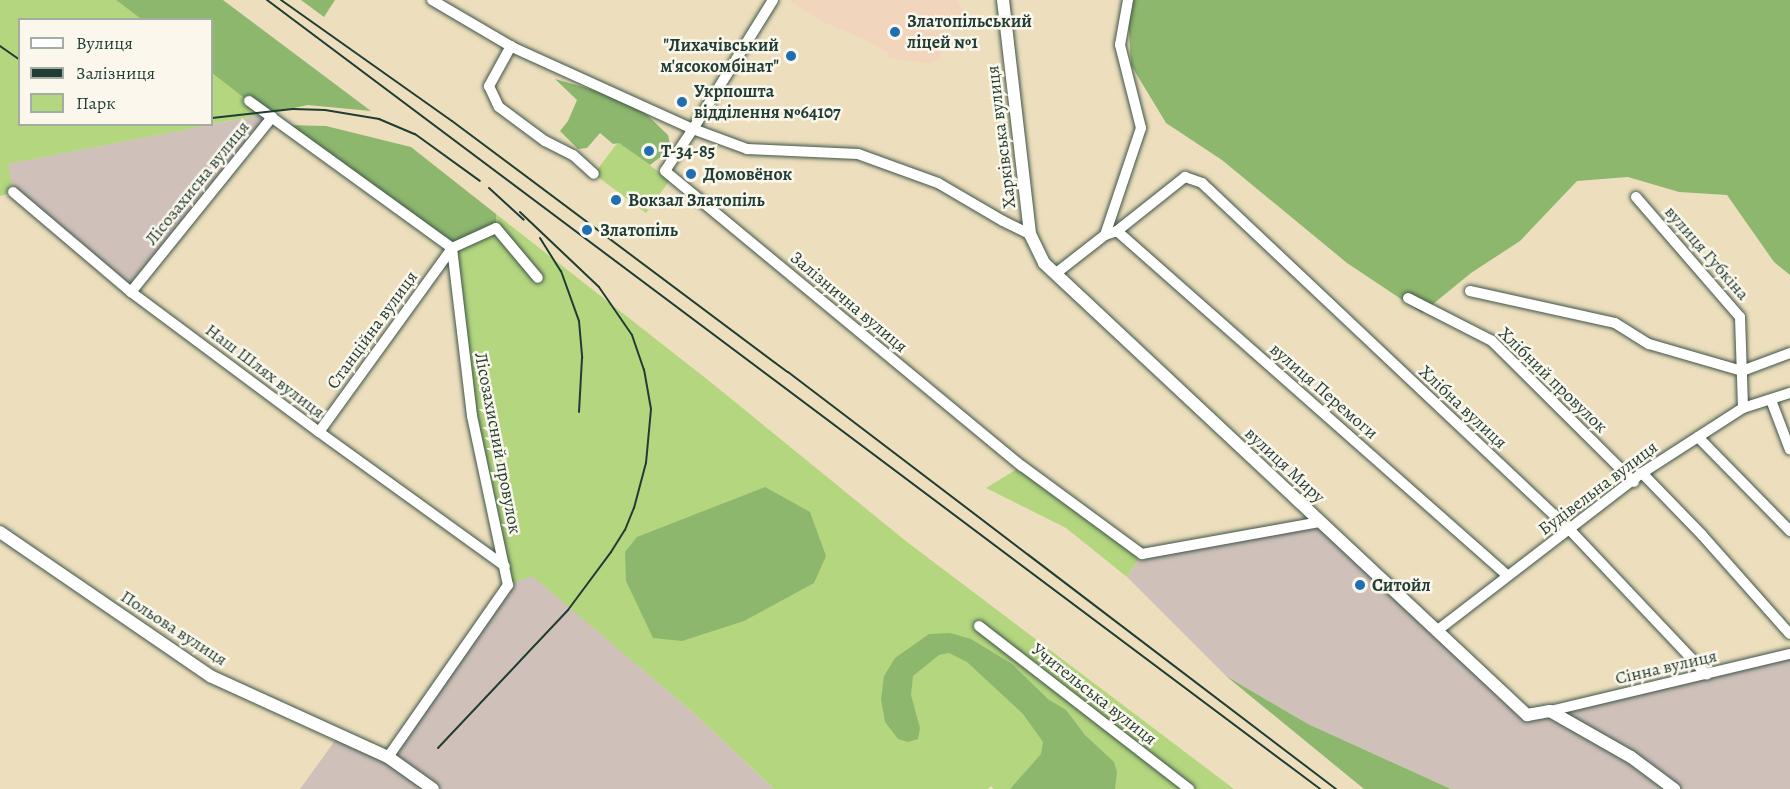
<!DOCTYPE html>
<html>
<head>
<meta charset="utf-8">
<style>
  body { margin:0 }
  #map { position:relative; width:1790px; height:789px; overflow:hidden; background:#eddfbd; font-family:Alegreya,serif }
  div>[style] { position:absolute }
  .built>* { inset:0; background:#f2d5bd }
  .industrial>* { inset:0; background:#cfc1ba }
  .green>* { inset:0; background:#b3d67f }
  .forest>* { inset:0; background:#8eb76e }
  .roads { filter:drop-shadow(0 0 2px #3e5549) drop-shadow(0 0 2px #3e5549) }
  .minor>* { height:10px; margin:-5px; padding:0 5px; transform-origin:5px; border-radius:5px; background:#fff }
  .major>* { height:12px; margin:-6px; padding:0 6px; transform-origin:6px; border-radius:6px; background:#fff }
  .rail>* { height:2px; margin:-1px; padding:0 1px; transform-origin:1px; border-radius:1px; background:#1f3d34 }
  .dots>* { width:16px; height:16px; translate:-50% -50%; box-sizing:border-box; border:3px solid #fbf7ec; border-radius:50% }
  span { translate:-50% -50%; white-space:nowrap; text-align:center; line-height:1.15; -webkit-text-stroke:5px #fbf7ec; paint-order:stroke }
  .poi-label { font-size:18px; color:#1f3d34; font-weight:700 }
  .left { translate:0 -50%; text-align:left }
  .right { translate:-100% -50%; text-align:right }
  .street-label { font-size:18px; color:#1f3d34 }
  .legend { position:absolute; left:18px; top:18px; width:195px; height:108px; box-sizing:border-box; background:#fbf7ec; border:2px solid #a3ada2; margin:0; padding:8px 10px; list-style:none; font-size:18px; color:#1f3d34 }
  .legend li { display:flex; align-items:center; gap:12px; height:30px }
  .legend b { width:30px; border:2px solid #a3ada2 }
</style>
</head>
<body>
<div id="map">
  <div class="built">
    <div style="clip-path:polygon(788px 0,957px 0,969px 19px,946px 31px,939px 46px,941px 57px,931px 64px,887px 58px,888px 53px,866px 40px,821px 21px)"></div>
  </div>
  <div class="industrial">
    <div style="clip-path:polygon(265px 114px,272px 117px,131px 292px,13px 192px,7px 164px)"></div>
    <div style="clip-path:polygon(1319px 522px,1527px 715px,1790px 654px,1790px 789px,1451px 789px,1308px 724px,1226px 676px,1127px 577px,1142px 554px)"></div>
    <div style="clip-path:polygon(532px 575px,695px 714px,774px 789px,300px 789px,339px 735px,389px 757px,508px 585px)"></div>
  </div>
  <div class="green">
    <div style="clip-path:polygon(0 0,116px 0,141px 19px,20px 20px,20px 124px,209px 125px,8px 164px,13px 192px,0 196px)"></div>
    <div style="clip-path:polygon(212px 73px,249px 101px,265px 114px,212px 124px)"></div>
    <div style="clip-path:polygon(618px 142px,670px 180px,646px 213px,594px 174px)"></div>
    <div style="clip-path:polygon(496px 214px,708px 380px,907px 542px,1234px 789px,994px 789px,991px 786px,988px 789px,774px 789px,695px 714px,532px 576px,508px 585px,472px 416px,452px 248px,495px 228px)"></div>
    <div style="clip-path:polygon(1022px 466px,1142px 554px,1127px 577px,1066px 528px,986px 488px)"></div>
  </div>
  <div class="forest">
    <div style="clip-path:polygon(116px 0,223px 0,371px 111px,308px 105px,265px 114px,212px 73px,212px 20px,141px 19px)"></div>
    <div style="clip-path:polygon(301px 0,335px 0,324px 17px)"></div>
    <div style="clip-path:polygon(1127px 0,1790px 0,1790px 275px,1774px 262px,1727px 195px,1679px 192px,1628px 177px,1577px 181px,1520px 241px,1471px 273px,1422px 313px,1347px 263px,1222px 160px,1166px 123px,1131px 65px)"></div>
    <div style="clip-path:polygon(555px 79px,597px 91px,644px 112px,668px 135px,670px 144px,667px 152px,650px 165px,619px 143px,613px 144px,600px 133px,587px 148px,578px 149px,560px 131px,568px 121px,577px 100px)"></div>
    <div style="clip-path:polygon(285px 125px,326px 126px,411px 147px,496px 214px,496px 228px,452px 248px)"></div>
    <div style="clip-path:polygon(765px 487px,810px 512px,826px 556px,814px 583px,744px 621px,682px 641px,653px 638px,626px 581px,625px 552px,637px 537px)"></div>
    <div style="clip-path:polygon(950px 633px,971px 639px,1012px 664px,1048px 699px,1066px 710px,1085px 735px,1114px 762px,1117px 772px,1115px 789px,1010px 789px,1041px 754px,1043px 742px,1023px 714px,967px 662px,949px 653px,939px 655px,913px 676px,911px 695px,920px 728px,918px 739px,908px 742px,898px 739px,885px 722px,881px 699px,884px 676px,895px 658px,929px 634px)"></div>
    <div style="clip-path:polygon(1226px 676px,1308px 724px,1451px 789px,1364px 789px)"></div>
  </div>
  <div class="roads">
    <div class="minor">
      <div style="left:432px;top:0;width:93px;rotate:30.4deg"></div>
      <div style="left:512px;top:47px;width:199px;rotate:24.4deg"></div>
      <div style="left:693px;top:129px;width:50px;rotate:123.7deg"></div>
      <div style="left:665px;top:171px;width:463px;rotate:39.6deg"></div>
      <div style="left:1022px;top:466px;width:149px;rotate:36.3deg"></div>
      <div style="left:1142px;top:554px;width:180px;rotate:-10.2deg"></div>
      <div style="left:773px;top:0;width:152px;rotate:121.8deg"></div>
      <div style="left:693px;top:129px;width:58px;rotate:20.3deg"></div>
      <div style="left:747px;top:149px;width:111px;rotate:2.6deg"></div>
      <div style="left:858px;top:154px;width:85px;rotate:19.9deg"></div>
      <div style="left:938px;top:183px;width:75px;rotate:30.3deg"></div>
      <div style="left:1003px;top:221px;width:30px;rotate:26deg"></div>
      <div style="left:511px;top:46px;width:46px;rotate:118.8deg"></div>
      <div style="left:489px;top:86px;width:23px;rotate:65deg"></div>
      <div style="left:499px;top:107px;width:57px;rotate:36.5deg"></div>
      <div style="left:545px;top:141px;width:31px;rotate:27deg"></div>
      <div style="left:573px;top:155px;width:28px;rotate:42deg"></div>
      <div style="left:249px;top:101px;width:251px;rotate:35.9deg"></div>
      <div style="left:452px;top:248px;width:169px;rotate:83.2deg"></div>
      <div style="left:472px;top:416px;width:173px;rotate:78deg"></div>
      <div style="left:508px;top:585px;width:210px;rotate:124.9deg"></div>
      <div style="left:13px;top:192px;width:155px;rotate:40.3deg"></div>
      <div style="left:131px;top:292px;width:234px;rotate:36.7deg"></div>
      <div style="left:319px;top:432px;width:229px;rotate:35.8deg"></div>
      <div style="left:1636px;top:197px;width:159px;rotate:49.1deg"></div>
      <div style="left:1740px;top:317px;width:91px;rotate:88.1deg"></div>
      <div style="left:1117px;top:231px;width:521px;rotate:41.42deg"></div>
      <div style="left:1105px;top:235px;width:13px;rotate:-18deg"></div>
      <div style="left:1117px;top:231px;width:87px;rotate:-38.5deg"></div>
      <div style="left:1185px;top:177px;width:18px;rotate:19deg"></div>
      <div style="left:1202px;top:183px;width:506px;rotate:43.32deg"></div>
      <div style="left:1570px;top:530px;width:199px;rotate:46.6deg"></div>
      <div style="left:452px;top:248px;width:48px;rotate:-24.4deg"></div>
      <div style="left:496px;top:228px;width:65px;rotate:50deg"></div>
      <div style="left:1055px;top:274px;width:63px;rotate:-38deg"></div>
      <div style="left:1105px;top:235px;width:113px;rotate:-71.4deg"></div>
      <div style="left:1141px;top:128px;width:86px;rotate:-104.2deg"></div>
      <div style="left:1120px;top:45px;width:46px;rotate:-79.9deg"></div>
      <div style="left:1470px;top:291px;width:148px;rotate:12.4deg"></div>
      <div style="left:1615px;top:323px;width:40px;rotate:32deg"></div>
      <div style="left:1649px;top:344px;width:97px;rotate:16.2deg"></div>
      <div style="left:1742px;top:371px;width:51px;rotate:-20.6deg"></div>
      <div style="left:131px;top:292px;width:225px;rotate:-51.1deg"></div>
      <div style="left:1408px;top:298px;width:94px;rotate:27.1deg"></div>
      <div style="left:1492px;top:341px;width:200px;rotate:44.8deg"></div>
      <div style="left:1771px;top:400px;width:53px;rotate:69.2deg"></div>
      <div style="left:319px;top:432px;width:227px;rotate:-54.1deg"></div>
      <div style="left:1698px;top:437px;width:132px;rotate:45.6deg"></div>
      <div style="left:1642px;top:473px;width:86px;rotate:45.9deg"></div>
      <div style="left:1702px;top:535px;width:132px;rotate:48.4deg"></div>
      <div style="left:979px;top:626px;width:266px;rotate:37.8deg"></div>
      <div style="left:1438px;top:630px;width:257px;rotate:-37.6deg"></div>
      <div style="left:1642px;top:473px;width:120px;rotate:-32.8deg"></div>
      <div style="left:1743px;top:408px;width:49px;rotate:-17.7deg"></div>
      <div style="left:1550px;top:711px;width:247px;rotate:-13.4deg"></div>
    </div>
    <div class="major">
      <div style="left:1003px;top:0;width:236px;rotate:83.4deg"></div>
      <div style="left:1030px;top:234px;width:32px;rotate:64deg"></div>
      <div style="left:1044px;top:263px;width:662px;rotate:43.1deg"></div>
      <div style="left:1527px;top:715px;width:23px;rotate:-10deg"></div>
      <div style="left:1550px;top:711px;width:93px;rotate:29.6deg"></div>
      <div style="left:1631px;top:757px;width:54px;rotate:36.7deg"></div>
      <div style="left:0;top:532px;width:255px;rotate:34.4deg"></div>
      <div style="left:210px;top:676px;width:196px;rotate:24.5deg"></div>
      <div style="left:388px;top:757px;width:55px;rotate:35.4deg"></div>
    </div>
  </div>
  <div class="rail">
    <div style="left:267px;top:0;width:1316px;rotate:36.84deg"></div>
    <div style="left:281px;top:0;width:209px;rotate:35.3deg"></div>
    <div style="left:452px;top:121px;width:419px;rotate:36.8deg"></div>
    <div style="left:788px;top:372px;width:689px;rotate:37.27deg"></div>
    <div style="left:0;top:46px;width:24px;rotate:35deg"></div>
    <div style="left:212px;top:118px;width:81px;rotate:-6.3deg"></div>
    <div style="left:293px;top:109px;width:32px;rotate:2deg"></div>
    <div style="left:325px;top:110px;width:55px;rotate:9.5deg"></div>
    <div style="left:379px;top:119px;width:39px;rotate:23deg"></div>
    <div style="left:415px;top:134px;width:80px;rotate:35.9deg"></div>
    <div style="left:489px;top:188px;width:47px;rotate:42.4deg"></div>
    <div style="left:540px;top:238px;width:39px;rotate:58deg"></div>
    <div style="left:561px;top:271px;width:53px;rotate:70.2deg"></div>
    <div style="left:579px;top:321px;width:37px;rotate:85deg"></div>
    <div style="left:582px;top:358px;width:54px;rotate:93.2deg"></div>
    <div style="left:438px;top:748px;width:190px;rotate:-46.7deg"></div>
    <div style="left:568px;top:610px;width:72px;rotate:-53.4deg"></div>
    <div style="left:611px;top:552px;width:26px;rotate:-58deg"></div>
    <div style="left:625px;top:530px;width:24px;rotate:-68deg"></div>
    <div style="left:634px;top:508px;width:47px;rotate:-75.1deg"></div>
    <div style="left:646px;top:463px;width:54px;rotate:-84.7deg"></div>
    <div style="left:651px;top:409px;width:40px;rotate:-100deg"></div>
    <div style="left:644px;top:370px;width:37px;rotate:-109deg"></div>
    <div style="left:632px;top:335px;width:58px;rotate:-124.5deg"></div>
    <div style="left:599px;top:287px;width:109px;rotate:-136.5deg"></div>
  </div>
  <div class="dots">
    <div style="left:895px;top:32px;background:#1f6fb2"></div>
    <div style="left:791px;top:56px;background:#1f6fb2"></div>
    <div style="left:682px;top:102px;background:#1f6fb2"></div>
    <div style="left:649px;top:151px;background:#1f6fb2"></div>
    <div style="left:691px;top:174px;background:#1f6fb2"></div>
    <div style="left:616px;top:200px;background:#1f6fb2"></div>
    <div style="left:587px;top:230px;background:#1f6fb2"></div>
    <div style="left:1360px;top:585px;background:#1f6fb2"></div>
  </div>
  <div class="poi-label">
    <span class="left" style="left:907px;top:32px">Златопільський<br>ліцей №1</span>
    <span class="right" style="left:779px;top:56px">"Лихачівський<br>м'ясокомбінат"</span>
    <span class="left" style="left:694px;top:102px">Укрпошта<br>відділення №64107</span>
    <span class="left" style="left:661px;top:151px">Т-34-85</span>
    <span class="left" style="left:703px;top:174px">Домовёнок</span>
    <span class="left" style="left:628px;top:200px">Вокзал Златопіль</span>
    <span class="left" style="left:600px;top:230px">Златопіль</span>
    <span class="left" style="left:1372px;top:585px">Ситойл</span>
  </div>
  <div class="street-label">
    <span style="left:1001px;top:137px;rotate:-97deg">Харківська вулиця</span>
    <span style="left:197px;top:183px;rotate:-51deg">Лісозахисна вулиця</span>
    <span style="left:1707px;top:253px;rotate:49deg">вулиця Губкіна</span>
    <span style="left:849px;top:302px;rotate:40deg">Залізнична вулиця</span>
    <span style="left:372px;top:330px;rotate:-54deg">Станційна вулиця</span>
    <span style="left:265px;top:371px;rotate:37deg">Наш Шлях вулиця</span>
    <span style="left:1553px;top:380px;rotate:44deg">Хлібний провулок</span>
    <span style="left:1324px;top:391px;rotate:41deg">вулиця Перемоги</span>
    <span style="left:1463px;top:407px;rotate:43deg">Хлібна вулиця</span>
    <span style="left:498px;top:443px;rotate:79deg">Лісозахисний провулок</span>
    <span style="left:1285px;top:465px;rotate:43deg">вулиця Миру</span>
    <span style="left:1598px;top:488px;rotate:-37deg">Будівельна вулиця</span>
    <span style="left:174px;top:628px;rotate:33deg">Польова вулиця</span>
    <span style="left:1666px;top:667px;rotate:-13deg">Сінна вулиця</span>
    <span style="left:1094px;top:694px;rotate:38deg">Учительська вулиця</span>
  </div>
  <ul class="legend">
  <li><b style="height:8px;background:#fff"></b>Вулиця</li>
  <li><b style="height:8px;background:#1f3d34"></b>Залізниця</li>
  <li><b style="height:16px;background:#b3d67f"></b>Парк</li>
  </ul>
</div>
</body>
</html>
